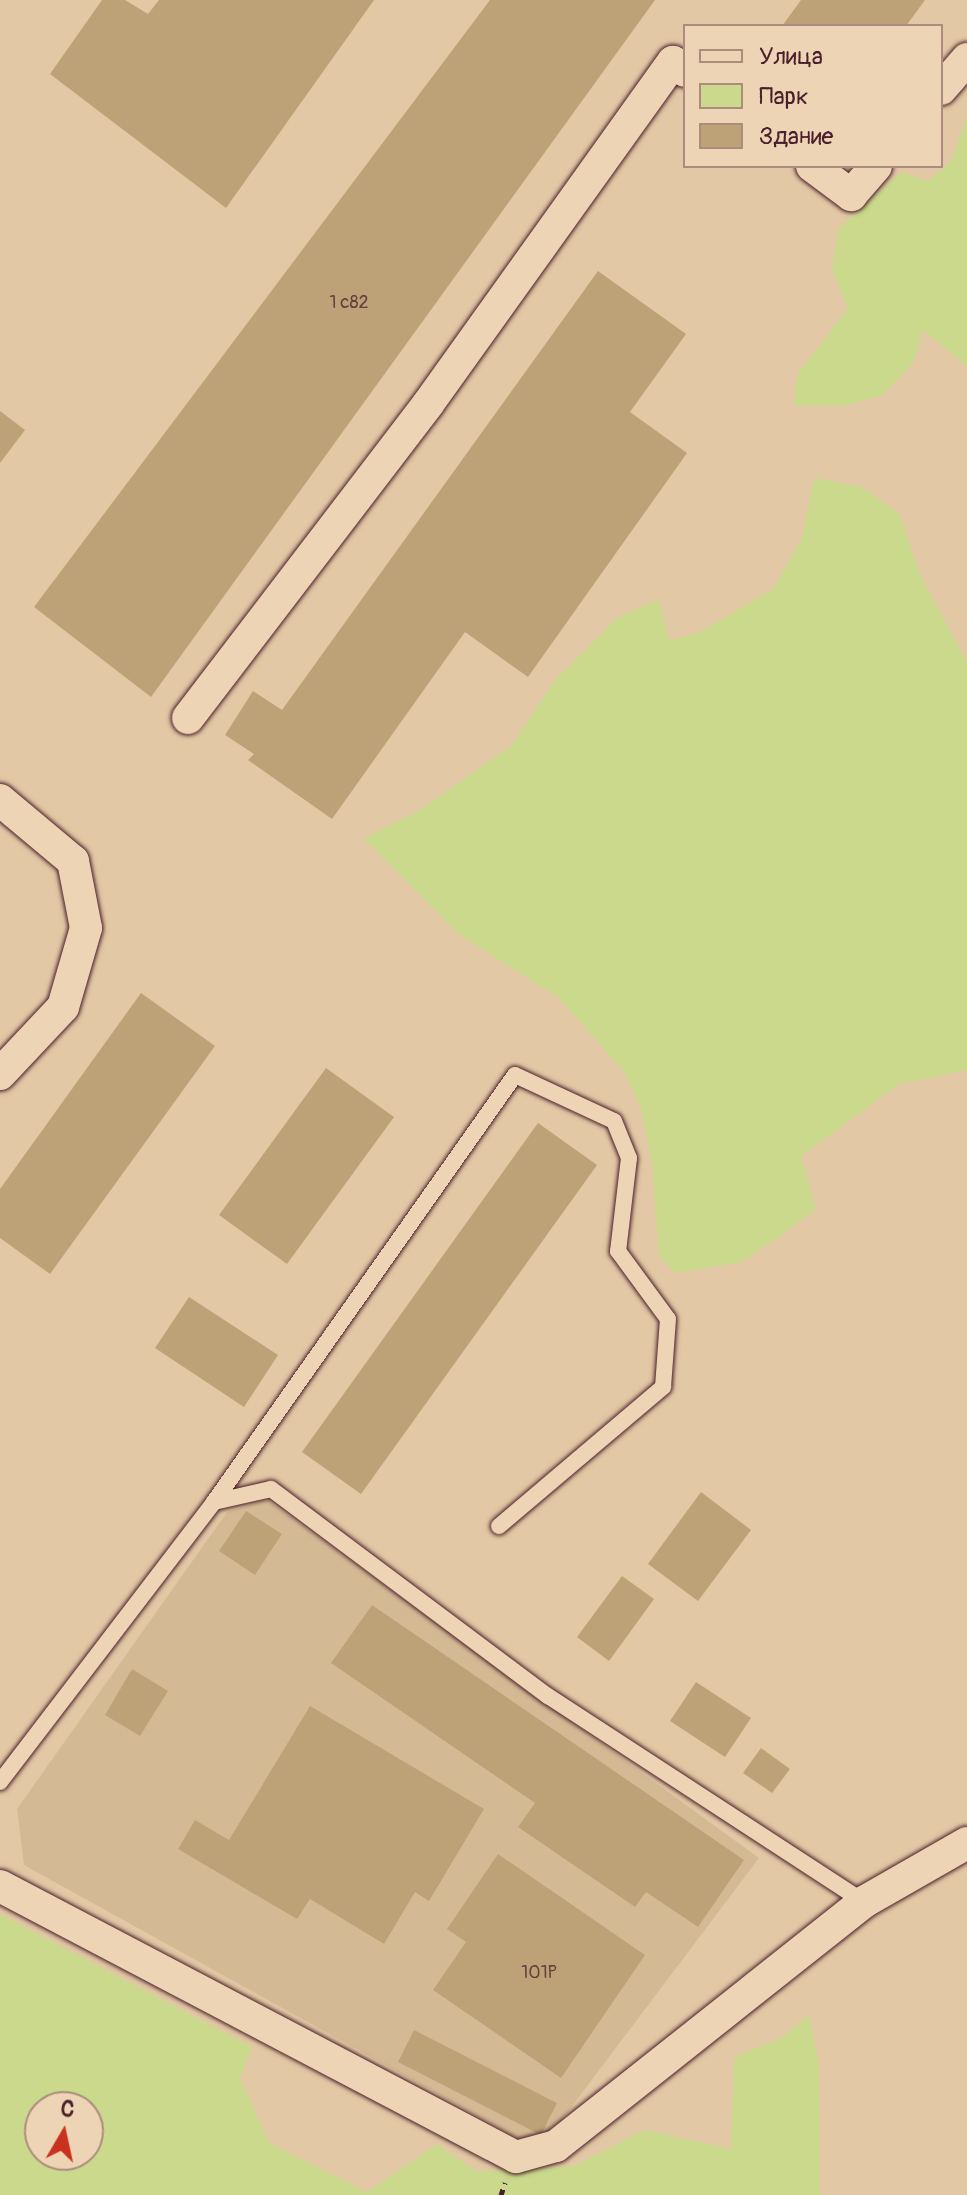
<!DOCTYPE html>
<html>
<head>
<meta charset="utf-8">
<style>
  body { margin:0 }
  #map { position:relative; width:967px; height:2195px; overflow:hidden; background:#e2c8a4; font-family:Pangolin,sans-serif }
  div>[style] { position:absolute }
  .built>* { inset:0; background:#d4ba94 }
  .green>* { inset:0; background:#cad98c }
  .building>* { inset:0; background:#bea277 }
  .path>* { height:5px; margin-top:-2.5px; transform-origin:0; background:repeating-linear-gradient(90deg,#4a1f2b 0 6px,transparent 0 12px) }
  .roads { filter:drop-shadow(0 0 2px #4a1f2b) drop-shadow(0 0 2px #4a1f2b) }
  .service>* { height:16px; margin:-8px; padding:0 8px; transform-origin:8px; border-radius:8px; background:#edd4b5 }
  .minor>* { height:32px; margin:-16px; padding:0 16px; transform-origin:16px; border-radius:16px; background:#edd4b5 }
  span { translate:-50% -50%; white-space:nowrap; text-align:center; line-height:1.15; -webkit-text-stroke:6px #edd4b5; paint-order:stroke }
  .number-label { font-size:18px; color:#67403e }
  .number-label span { -webkit-text-stroke-width:0 }
  .legend { position:absolute; left:683px; top:24px; width:260px; height:144px; box-sizing:border-box; background:#edd4b5; border:2px solid #ac8c7e; margin:0; padding:10px 14px; list-style:none; font-size:24px; color:#4a1f2b }
  .legend li { display:flex; align-items:center; gap:16px; height:40px }
  .legend b { width:40px; border:2px solid #ac8c7e }
  .north { position:absolute; left:24px; top:2091px; width:80px; height:80px; box-sizing:border-box; background:#edd4b5; border:2px solid #ac8c7e; border-radius:50%; rotate:9deg; font-size:22px; font-weight:700; line-height:32px; text-align:center; color:#4a1f2b }
  .north::after { content:''; display:block; margin:auto; width:28px; height:36px; background:#c8321e; clip-path:polygon(50% 0,100% 100%,50% 72%,0 100%) }
</style>
</head>
<body>
<div id="map">
  <div class="built">
    <div style="clip-path:polygon(267px 1500px,759px 1858px,551px 2134px,530px 2145px,24px 1865px,17px 1809px,227px 1512px)"></div>
  </div>
  <div class="green">
    <div style="clip-path:polygon(967px 117px,967px 366px,923px 330px,913px 363px,882px 395px,845px 406px,794px 406px,797px 375px,848px 308px,832px 269px,838px 229px,901px 172px,927px 181px,951px 162px)"></div>
    <div style="clip-path:polygon(814px 478px,863px 487px,900px 515px,920px 575px,967px 662px,967px 1070px,899px 1084px,801px 1156px,816px 1209px,787px 1231px,742px 1262px,675px 1273px,659px 1256px,652px 1163px,641px 1109px,626px 1074px,559px 998px,457px 933px,364px 838px,420px 810px,512px 745px,554px 681px,617px 618px,658px 599px,669px 641px,702px 631px,774px 588px,802px 538px)"></div>
    <div style="clip-path:polygon(evenodd,0 1914px,252px 2047px,240px 2078px,269px 2143px,367px 2192px,437px 2144px,476px 2171px,574px 2166px,645px 2130px,731px 2149px,734px 2057px,781px 2038px,809px 2015px,819px 2064px,820px 2195px,0 2195px,0 1914px,40px 2107px,88px 2107px,88px 2155px,40px 2155px,40px 2107px)"></div>
  </div>
  <div class="building">
    <div style="clip-path:polygon(102px 0,125px 0,148px 14px,159px 0,374px 0,226px 208px,50px 74px)"></div>
    <div style="clip-path:polygon(490px 0,655px 0,151px 697px,34px 607px)"></div>
    <div style="clip-path:polygon(801px 0,925px 0,906px 26px,782px 26px)"></div>
    <div style="clip-path:polygon(598px 271px,686px 334px,630px 412px,687px 453px,528px 677px,465px 632px,332px 819px,248px 760px,254px 754px,225px 735px,253px 691px,282px 710px)"></div>
    <div style="clip-path:polygon(0 411px,25px 430px,0 463px)"></div>
    <div style="clip-path:polygon(141px 993px,215px 1046px,50px 1274px,0 1238px,0 1189px)"></div>
    <div style="clip-path:polygon(326px 1068px,394px 1117px,287px 1264px,219px 1215px)"></div>
    <div style="clip-path:polygon(538px 1123px,597px 1165px,361px 1494px,302px 1452px)"></div>
    <div style="clip-path:polygon(189px 1297px,278px 1355px,244px 1407px,155px 1348px)"></div>
    <div style="clip-path:polygon(701px 1492px,751px 1530px,698px 1601px,648px 1564px)"></div>
    <div style="clip-path:polygon(246px 1511px,282px 1534px,255px 1575px,219px 1551px)"></div>
    <div style="clip-path:polygon(622px 1576px,654px 1599px,609px 1661px,577px 1637px)"></div>
    <div style="clip-path:polygon(372px 1605px,744px 1860px,698px 1927px,646px 1892px,635px 1907px,518px 1827px,535px 1803px,331px 1663px)"></div>
    <div style="clip-path:polygon(132px 1669px,168px 1691px,140px 1736px,105px 1715px)"></div>
    <div style="clip-path:polygon(696px 1682px,751px 1718px,725px 1757px,670px 1721px)"></div>
    <div style="clip-path:polygon(310px 1706px,484px 1809px,429px 1901px,415px 1892px,384px 1944px,310px 1899px,297px 1919px,178px 1849px,195px 1820px,229px 1840px)"></div>
    <div style="clip-path:polygon(761px 1748px,790px 1769px,772px 1793px,743px 1773px)"></div>
    <div style="clip-path:polygon(498px 1854px,645px 1955px,561px 2078px,433px 1990px,466px 1942px,447px 1929px)"></div>
    <div style="clip-path:polygon(414px 2030px,557px 2103px,541px 2135px,398px 2062px)"></div>
  </div>
  <div class="path">
    <div style="left:501px;top:2195px;width:13px;rotate:-72deg"></div>
  </div>
  <div class="roads">
    <div class="service">
      <div style="left:214px;top:1502px;width:58px;rotate:-12.8deg"></div>
      <div style="left:271px;top:1489px;width:346px;rotate:36.8deg"></div>
      <div style="left:548px;top:1696px;width:377px;rotate:33.1deg"></div>
      <div style="left:0;top:1782px;width:352px;rotate:-52.6deg"></div>
      <div style="left:214px;top:1502px;width:522px;rotate:-54.82deg"></div>
      <div style="left:515px;top:1075px;width:109px;rotate:24.9deg"></div>
      <div style="left:614px;top:1121px;width:40px;rotate:68deg"></div>
      <div style="left:629px;top:1158px;width:94px;rotate:96.7deg"></div>
      <div style="left:618px;top:1251px;width:84px;rotate:53.7deg"></div>
      <div style="left:668px;top:1319px;width:68px;rotate:94.2deg"></div>
      <div style="left:663px;top:1387px;width:215px;rotate:139.7deg"></div>
    </div>
    <div class="minor">
      <div style="left:941px;top:89px;width:40px;rotate:-49deg"></div>
      <div style="left:812px;top:166px;width:49px;rotate:36.6deg"></div>
      <div style="left:851px;top:195px;width:38px;rotate:-49deg"></div>
      <div style="left:188px;top:718px;width:395px;rotate:-52.6deg"></div>
      <div style="left:428px;top:404px;width:421px;rotate:-54.4deg"></div>
      <div style="left:673px;top:62px;width:15px;rotate:37deg"></div>
      <div style="left:0;top:800px;width:95px;rotate:39.9deg"></div>
      <div style="left:73px;top:861px;width:68px;rotate:79deg"></div>
      <div style="left:86px;top:928px;width:82px;rotate:106.2deg"></div>
      <div style="left:63px;top:1007px;width:92px;rotate:133.2deg"></div>
      <div style="left:0;top:1886px;width:583px;rotate:27.71deg"></div>
      <div style="left:516px;top:2157px;width:41px;rotate:-15.4deg"></div>
      <div style="left:556px;top:2146px;width:393px;rotate:-38.4deg"></div>
      <div style="left:864px;top:1902px;width:119px;rotate:-29.8deg"></div>
    </div>
  </div>
  <div class="number-label">
    <span style="left:349px;top:303px">1 с82</span>
    <span style="left:539px;top:1973px">101Р</span>
  </div>
  <ul class="legend">
  <li><b style="height:10px;background:#edd4b5"></b>Улица</li>
  <li><b style="height:22px;background:#cad98c"></b>Парк</li>
  <li><b style="height:22px;background:#bea277"></b>Здание</li>
  </ul>
  <div class="north">С</div>
</div>
</body>
</html>
